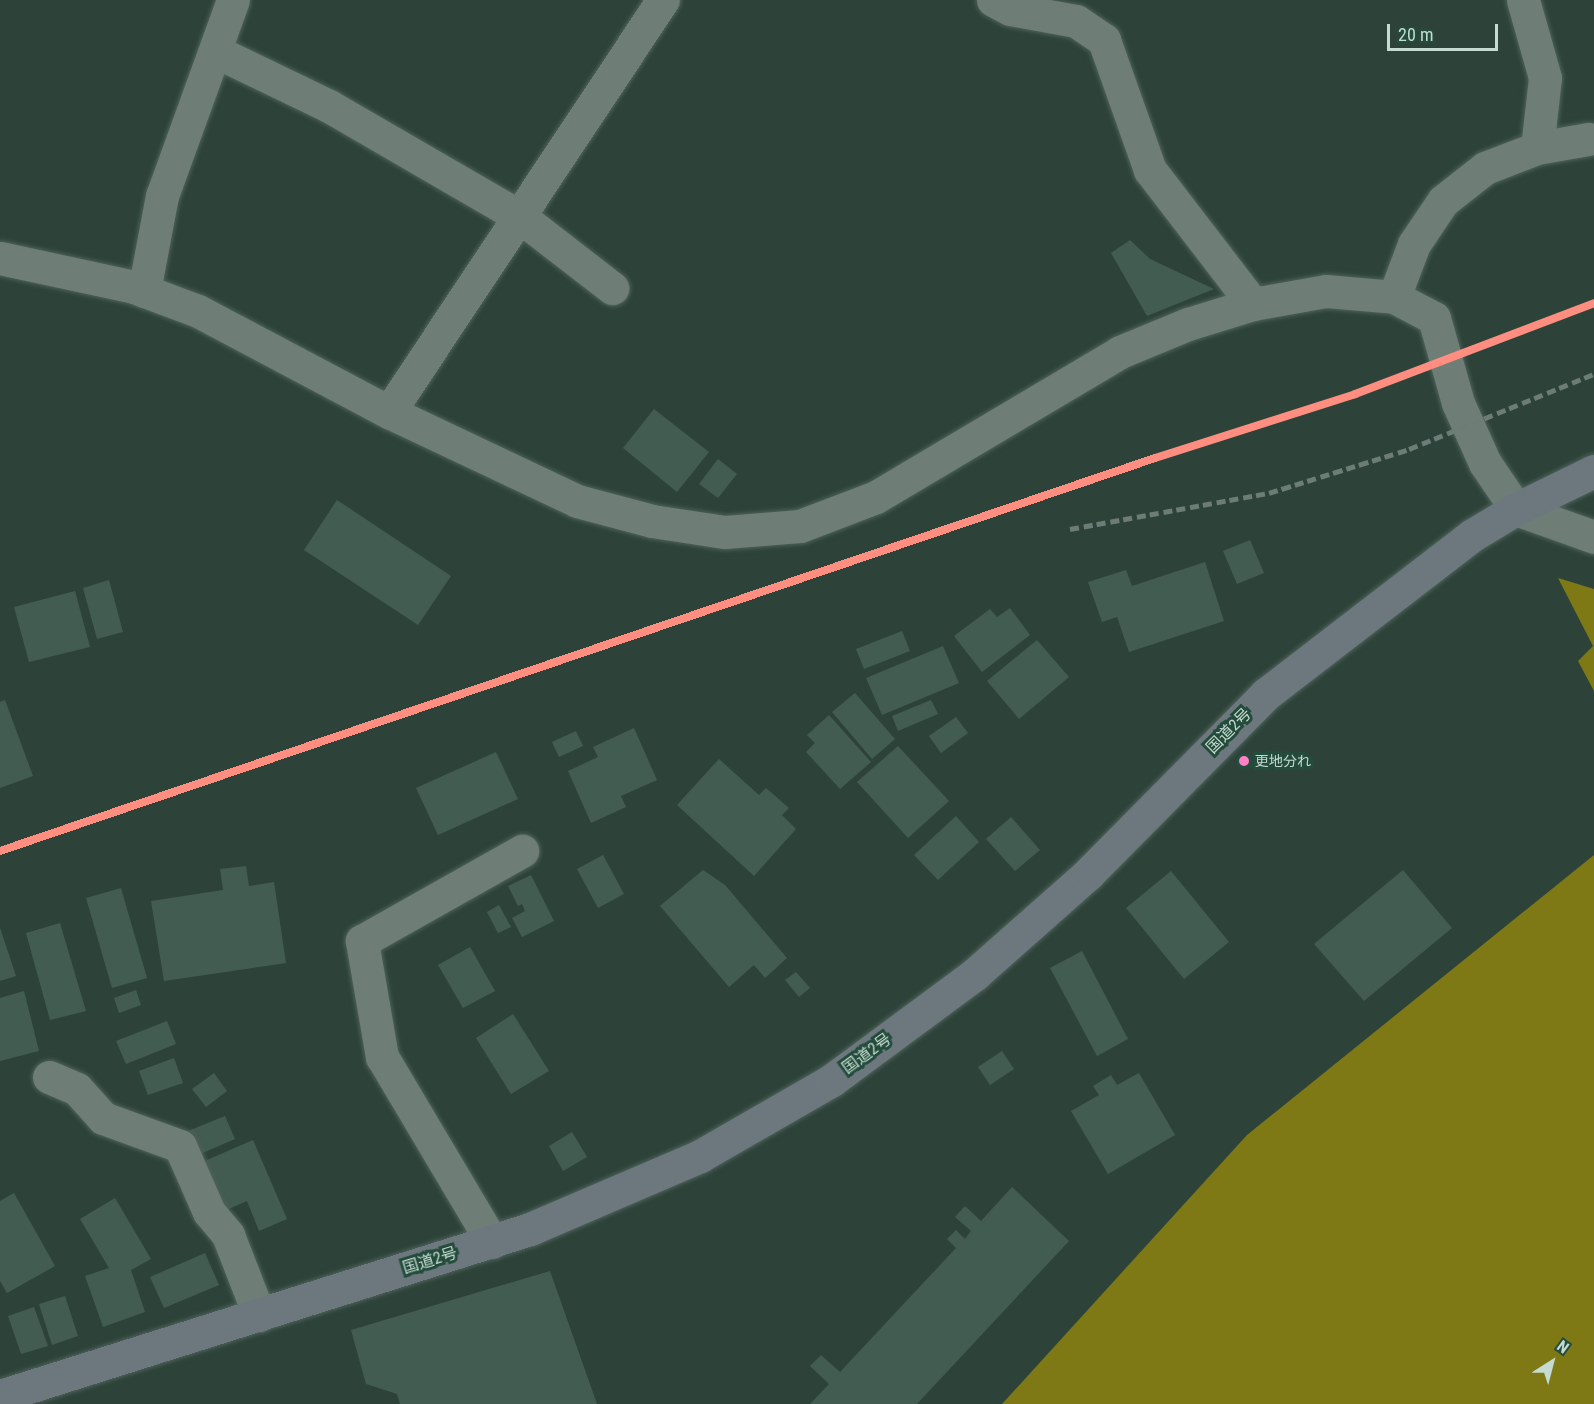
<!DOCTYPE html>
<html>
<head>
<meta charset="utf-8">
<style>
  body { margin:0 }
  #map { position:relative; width:1594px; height:1404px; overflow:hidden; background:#2d433a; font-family:"Roboto Condensed","Noto Sans JP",sans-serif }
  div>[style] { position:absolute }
  .water>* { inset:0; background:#7e7915 }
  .building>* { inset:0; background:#435c52 }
  .roads { filter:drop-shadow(0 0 2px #4e6159) drop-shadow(0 0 2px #4e6159) }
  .street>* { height:33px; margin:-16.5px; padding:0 16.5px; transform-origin:16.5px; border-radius:16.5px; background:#6e7e76 }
  .secondary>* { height:33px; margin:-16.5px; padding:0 16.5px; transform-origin:16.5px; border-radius:16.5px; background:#6e7e76 }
  .highway>* { height:33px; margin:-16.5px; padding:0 16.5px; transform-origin:16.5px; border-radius:16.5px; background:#6d787e }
  .rail>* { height:4.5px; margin-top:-2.25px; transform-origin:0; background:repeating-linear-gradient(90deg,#6d7c76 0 9px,transparent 0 13.5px) }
  .rail-1>* { height:8px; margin:-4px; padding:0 4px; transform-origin:4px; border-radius:4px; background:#ff8d80 }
  .dots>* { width:16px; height:16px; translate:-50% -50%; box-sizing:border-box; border:3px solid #244c3c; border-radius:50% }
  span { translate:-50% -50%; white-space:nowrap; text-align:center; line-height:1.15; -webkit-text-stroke:6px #244c3c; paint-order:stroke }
  .bus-label { font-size:14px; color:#c5dad0 }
  .left { translate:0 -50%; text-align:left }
  .street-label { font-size:16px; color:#c5dad0 }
  .north { position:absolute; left:1522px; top:1332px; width:60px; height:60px; -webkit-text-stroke:4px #244c3c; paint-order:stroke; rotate:36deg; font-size:16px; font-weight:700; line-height:24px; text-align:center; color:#c5dad0 }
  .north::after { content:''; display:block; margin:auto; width:21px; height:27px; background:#c5dad0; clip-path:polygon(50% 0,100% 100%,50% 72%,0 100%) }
  .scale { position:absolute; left:1387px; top:24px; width:111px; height:27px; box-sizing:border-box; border:3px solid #c5dad0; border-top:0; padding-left:8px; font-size:18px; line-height:21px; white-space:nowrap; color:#c5dad0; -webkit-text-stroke:4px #244c3c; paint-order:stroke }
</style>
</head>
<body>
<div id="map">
  <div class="water">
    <div style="clip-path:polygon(1558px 578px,1594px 589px,1594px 691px,1578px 661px,1593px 646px)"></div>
    <div style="clip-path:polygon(1594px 855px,1594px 1404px,1002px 1404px,1247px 1135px)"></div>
  </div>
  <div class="building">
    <div style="clip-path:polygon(1130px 240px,1150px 259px,1214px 289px,1147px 316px,1111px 253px)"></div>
    <div style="clip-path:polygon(654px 409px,709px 452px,677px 492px,623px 448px)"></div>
    <div style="clip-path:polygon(718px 459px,737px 474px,718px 498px,699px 484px)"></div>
    <div style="clip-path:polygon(337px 500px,451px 576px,418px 625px,304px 550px)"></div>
    <div style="clip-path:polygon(1250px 540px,1264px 573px,1237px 584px,1223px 551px)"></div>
    <div style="clip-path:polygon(1205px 562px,1224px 621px,1129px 652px,1117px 617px,1102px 622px,1088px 582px,1126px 570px,1132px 586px)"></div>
    <div style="clip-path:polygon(109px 580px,123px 632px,97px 639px,83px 588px)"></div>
    <div style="clip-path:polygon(75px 591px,90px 647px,29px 662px,14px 607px)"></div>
    <div style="clip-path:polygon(1010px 608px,1030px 635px,982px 672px,954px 636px,990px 609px,997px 617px)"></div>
    <div style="clip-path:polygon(902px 631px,910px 651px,864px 669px,856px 649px)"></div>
    <div style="clip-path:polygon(1037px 640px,1069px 677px,1019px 719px,987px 681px)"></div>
    <div style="clip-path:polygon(943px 646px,959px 683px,882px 715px,866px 678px)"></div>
    <div style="clip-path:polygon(855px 693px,895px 739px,872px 759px,832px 712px)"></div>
    <div style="clip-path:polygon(5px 700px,33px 776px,0 788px,0 702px)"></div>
    <div style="clip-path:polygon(931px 700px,938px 714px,898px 731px,892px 716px)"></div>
    <div style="clip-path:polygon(829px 715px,871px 762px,840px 789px,806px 752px,815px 743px,807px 735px)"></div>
    <div style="clip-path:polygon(956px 717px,968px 733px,941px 753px,929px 736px)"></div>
    <div style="clip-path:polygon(634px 728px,657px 780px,621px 796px,626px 807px,591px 823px,568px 771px,598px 757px,593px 747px)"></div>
    <div style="clip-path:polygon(576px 731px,583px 746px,559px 757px,552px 742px)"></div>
    <div style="clip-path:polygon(898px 746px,949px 801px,908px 838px,857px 782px)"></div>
    <div style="clip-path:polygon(496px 752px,518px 799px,438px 835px,416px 788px)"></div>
    <div style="clip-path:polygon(719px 759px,759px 795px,766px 788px,789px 808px,782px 815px,796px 829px,754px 876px,677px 805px)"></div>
    <div style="clip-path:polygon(956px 816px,979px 842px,938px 880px,914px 855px)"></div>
    <div style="clip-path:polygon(1011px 817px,1040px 850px,1015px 871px,986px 839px)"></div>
    <div style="clip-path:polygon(603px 855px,624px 894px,598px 908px,577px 869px)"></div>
    <div style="clip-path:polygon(246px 866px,249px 886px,274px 882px,286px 963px,164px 981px,151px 901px,223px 890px,220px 869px)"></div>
    <div style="clip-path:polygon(703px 870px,725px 885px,787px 958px,765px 978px,754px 965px,729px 987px,660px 906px)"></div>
    <div style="clip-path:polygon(1403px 870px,1452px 928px,1364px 1001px,1314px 944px)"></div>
    <div style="clip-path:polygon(1171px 871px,1229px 942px,1184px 979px,1126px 908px)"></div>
    <div style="clip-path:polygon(531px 875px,554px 921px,522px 937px,512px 918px,525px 911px,522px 904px,518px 906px,508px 886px)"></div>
    <div style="clip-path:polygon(121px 888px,147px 978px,112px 988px,86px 898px)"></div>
    <div style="clip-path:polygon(499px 905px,511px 927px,498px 933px,487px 912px)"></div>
    <div style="clip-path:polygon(60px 923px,86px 1011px,50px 1020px,26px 933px)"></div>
    <div style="clip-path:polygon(0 928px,16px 976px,0 981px)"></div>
    <div style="clip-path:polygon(470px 947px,495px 991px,463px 1008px,438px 965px)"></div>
    <div style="clip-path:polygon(1082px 951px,1128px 1039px,1097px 1056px,1050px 968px)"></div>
    <div style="clip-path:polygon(796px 972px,810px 988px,799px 997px,785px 980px)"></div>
    <div style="clip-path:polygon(136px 990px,141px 1005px,119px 1013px,114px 998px)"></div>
    <div style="clip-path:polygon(24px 991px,39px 1051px,0 1061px,0 998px)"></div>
    <div style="clip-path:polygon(513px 1014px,549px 1071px,511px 1094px,476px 1038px)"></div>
    <div style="clip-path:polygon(167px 1021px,176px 1044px,126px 1064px,116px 1041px)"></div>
    <div style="clip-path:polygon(1002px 1051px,1014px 1069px,990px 1085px,978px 1067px)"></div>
    <div style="clip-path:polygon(174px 1058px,183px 1083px,148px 1095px,139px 1071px)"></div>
    <div style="clip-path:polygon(214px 1073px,227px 1091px,206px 1107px,192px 1089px)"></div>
    <div style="clip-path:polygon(1139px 1073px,1175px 1135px,1108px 1174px,1071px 1111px,1099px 1095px,1093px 1086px,1111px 1075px,1117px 1085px)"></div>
    <div style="clip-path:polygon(225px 1116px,235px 1139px,198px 1155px,188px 1131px)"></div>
    <div style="clip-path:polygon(572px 1132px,587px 1157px,563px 1171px,549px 1146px)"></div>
    <div style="clip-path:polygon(253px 1140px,287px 1219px,259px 1231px,247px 1201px,222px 1212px,200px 1163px)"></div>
    <div style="clip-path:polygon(1012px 1187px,1069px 1241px,917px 1404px,810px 1404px,829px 1384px,810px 1366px,821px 1355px,840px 1372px,956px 1248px,947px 1239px,956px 1230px,965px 1239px,971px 1231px,955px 1217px,965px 1206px,981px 1221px)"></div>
    <div style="clip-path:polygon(14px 1193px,55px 1266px,7px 1293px,0 1281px,0 1201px)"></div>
    <div style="clip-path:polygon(115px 1198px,151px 1259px,131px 1270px,145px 1312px,103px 1327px,85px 1276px,109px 1268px,80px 1219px)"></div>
    <div style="clip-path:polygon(205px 1253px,219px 1285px,164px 1308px,150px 1277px)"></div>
    <div style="clip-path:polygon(550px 1271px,597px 1404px,400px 1404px,397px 1394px,366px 1384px,351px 1330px)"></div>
    <div style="clip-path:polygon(65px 1296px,78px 1336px,52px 1345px,39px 1304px)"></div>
    <div style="clip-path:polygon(34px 1307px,48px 1346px,21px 1354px,8px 1316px)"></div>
  </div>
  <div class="roads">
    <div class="street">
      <div style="left:993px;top:0;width:19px;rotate:28deg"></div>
      <div style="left:1010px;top:9px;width:67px;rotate:10.3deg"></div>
      <div style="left:1076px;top:21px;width:34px;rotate:34deg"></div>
      <div style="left:1104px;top:40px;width:138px;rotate:70.5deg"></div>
      <div style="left:1150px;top:170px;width:169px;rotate:52.5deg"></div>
      <div style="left:1523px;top:0;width:81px;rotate:74.2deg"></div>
      <div style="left:1545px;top:78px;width:70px;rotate:96.5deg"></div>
      <div style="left:215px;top:51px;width:127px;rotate:25.8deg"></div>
      <div style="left:329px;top:106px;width:220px;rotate:30.1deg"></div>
      <div style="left:519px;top:216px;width:118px;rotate:37.7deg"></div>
      <div style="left:0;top:258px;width:137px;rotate:12.2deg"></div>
      <div style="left:134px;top:287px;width:68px;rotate:20.6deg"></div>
      <div style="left:198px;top:311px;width:216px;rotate:27.9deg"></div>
      <div style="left:389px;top:412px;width:208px;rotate:25.3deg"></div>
      <div style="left:577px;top:501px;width:78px;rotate:14.9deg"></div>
      <div style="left:652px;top:521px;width:74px;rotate:8.6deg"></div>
      <div style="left:725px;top:532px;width:75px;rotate:-4.6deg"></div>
      <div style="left:800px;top:526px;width:81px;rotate:-20.9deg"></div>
      <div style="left:876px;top:497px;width:284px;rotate:-30.7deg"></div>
      <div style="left:1120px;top:352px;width:74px;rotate:-22.4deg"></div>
      <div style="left:1188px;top:324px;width:68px;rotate:-17.1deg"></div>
      <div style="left:1253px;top:304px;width:74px;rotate:-10.1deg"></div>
      <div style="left:1326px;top:291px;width:68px;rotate:5deg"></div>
      <div style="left:1394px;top:297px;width:45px;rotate:27.7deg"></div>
      <div style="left:1434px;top:318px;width:88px;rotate:74.2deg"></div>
      <div style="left:1458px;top:403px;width:66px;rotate:65.8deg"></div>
      <div style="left:1485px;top:463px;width:55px;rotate:56deg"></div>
      <div style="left:144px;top:291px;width:97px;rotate:-79.3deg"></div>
      <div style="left:162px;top:196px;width:208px;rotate:-70.1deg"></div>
      <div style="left:1394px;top:297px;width:57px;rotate:-69.3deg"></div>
      <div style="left:1414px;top:244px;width:52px;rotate:-56deg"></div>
      <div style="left:1443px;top:201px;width:53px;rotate:-38.2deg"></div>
      <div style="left:1485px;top:168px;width:56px;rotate:-21deg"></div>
      <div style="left:1537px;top:148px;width:52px;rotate:-10deg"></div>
      <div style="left:389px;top:412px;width:495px;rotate:-56.4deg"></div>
      <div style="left:49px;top:1077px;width:30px;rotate:23deg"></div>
      <div style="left:77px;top:1089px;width:39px;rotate:48deg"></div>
      <div style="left:103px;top:1118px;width:82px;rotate:20deg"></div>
      <div style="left:180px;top:1146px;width:72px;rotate:66.3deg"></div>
      <div style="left:209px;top:1212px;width:30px;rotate:50deg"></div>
      <div style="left:228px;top:1235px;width:86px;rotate:68.8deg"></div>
      <div style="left:492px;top:1242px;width:215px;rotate:-120.7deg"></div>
      <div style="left:382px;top:1057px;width:118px;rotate:-99.8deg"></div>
      <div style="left:362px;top:941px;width:184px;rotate:-29.4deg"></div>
    </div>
    <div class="secondary">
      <div style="left:1516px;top:509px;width:83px;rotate:19.7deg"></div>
    </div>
    <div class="highway">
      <div style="left:0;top:1396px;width:556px;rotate:-17.49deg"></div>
      <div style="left:530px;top:1229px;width:185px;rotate:-23.2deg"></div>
      <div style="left:700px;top:1156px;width:152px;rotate:-29.9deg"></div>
      <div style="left:832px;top:1080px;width:178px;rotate:-36.5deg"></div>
      <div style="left:975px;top:974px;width:151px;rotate:-41.5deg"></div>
      <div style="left:1088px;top:874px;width:253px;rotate:-45.3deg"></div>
      <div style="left:1266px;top:694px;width:259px;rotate:-37.6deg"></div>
      <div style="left:1471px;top:536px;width:52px;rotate:-31deg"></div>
      <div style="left:1516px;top:509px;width:87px;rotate:-26deg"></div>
    </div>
  </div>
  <div class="rail">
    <div style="left:1070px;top:529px;width:202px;rotate:-10.3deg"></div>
    <div style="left:1269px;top:493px;width:147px;rotate:-17.4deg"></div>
    <div style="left:1409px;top:449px;width:200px;rotate:-22.1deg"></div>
  </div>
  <div class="rail-1">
    <div style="left:0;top:851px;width:1220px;rotate:-18.79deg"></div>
    <div style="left:1155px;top:458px;width:210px;rotate:-17.7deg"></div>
    <div style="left:1355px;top:394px;width:256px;rotate:-20.8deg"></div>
  </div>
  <div class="dots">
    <div style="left:1244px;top:761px;background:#ff80c5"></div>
  </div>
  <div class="bus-label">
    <span class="left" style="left:1255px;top:761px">更地分れ</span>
  </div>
  <div class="street-label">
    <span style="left:1229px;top:731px;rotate:-45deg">国道2号</span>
    <span style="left:867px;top:1054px;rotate:-36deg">国道2号</span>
    <span style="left:430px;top:1261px;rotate:-17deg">国道2号</span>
  </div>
  <div class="north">N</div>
  <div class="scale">20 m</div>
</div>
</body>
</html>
